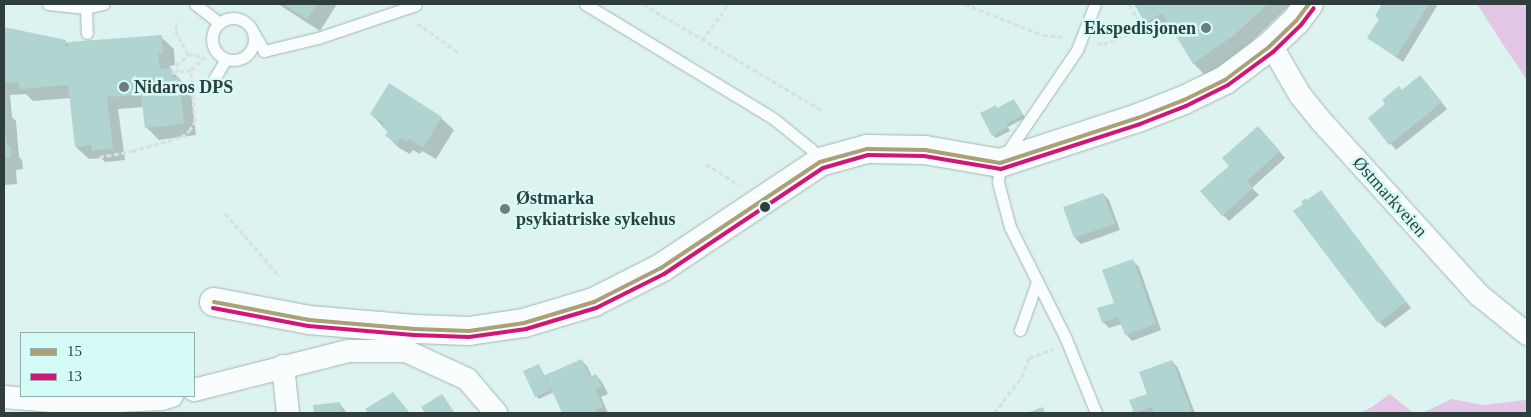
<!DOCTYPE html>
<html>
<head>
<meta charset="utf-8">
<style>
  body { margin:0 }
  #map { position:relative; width:1531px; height:417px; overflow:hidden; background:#ddf3f0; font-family:"Times New Roman",serif }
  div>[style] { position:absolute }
  .forest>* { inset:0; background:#e3c5e6 }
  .shadow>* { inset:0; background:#0003 }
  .building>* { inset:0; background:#b0d4d0 }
  .path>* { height:3px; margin-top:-1.5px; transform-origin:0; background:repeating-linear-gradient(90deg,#dae0df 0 5px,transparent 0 7.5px) }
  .roads { filter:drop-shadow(0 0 1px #a4b5b3) drop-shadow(0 0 1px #a4b5b3) }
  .lane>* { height:11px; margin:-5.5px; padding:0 5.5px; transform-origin:5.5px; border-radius:5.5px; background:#fafdfd }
  .lane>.ring { margin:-5.5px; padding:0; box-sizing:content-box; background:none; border:11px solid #fafdfd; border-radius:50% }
  .street>* { height:22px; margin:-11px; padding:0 11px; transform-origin:11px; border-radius:11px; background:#fafdfd }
  .secondary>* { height:28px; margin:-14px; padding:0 14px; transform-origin:14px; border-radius:14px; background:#fafdfd }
  .bus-1>* { height:4px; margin:-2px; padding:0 2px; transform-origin:2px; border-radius:2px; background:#aba077 }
  .bus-2>* { height:4px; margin:-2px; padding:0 2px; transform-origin:2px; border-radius:2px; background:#d01778 }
  .dots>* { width:14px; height:14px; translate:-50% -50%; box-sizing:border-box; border:2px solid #d5fbf6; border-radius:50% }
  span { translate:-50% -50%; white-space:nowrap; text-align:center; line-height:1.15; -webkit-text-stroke:5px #d5fbf6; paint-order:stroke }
  .poi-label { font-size:18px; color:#2f3e3c; font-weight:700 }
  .right { translate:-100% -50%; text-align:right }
  .left { translate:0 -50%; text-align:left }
  .street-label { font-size:18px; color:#2f3e3c }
  .frame { position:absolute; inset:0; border:5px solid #2f3e3c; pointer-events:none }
  .legend { position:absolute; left:20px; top:332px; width:175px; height:65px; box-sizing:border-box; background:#d5fbf6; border:1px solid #93afac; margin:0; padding:6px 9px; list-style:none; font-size:15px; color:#2f3e3c }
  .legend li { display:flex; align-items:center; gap:10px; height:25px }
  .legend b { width:25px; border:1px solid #93afac }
</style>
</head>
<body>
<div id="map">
  <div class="forest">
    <div style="clip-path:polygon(1477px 4px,1527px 4px,1527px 80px,1504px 46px)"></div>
    <div style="clip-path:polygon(1390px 394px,1413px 413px,1360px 413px,1372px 407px)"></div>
    <div style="clip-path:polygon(1452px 399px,1483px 405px,1527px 400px,1527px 413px,1422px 413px)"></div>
  </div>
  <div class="shadow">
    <div style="clip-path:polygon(278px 4px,337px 4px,320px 31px)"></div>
    <div style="clip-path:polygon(1136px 4px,1291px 4px,1246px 47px,1206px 76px,1194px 64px,1172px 26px,1158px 34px,1146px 22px)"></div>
    <div style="clip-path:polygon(1384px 4px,1435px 4px,1437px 6px,1403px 62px,1369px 38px,1380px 20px,1376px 16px)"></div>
    <div style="clip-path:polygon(4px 29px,65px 41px,70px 45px,161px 37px,174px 49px,175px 65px,170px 66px,170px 69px,191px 91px,196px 135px,159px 140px,147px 128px,144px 107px,118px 109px,125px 160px,105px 162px,101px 158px,89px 159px,76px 147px,71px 98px,33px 101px,26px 94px,10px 95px,12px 117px,16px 121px,19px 157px,22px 160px,23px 169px,16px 170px,17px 184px,4px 185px)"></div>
    <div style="clip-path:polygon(1426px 83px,1447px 109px,1396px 150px,1369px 118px,1403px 91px)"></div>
    <div style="clip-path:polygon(1017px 104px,1025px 118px,1008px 127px,1010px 131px,996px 138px,993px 135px,995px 106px,998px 109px)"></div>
    <div style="clip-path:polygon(371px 114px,441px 118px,454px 130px,436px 159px,422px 151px,420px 154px,413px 150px,410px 154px,399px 148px,387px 136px,389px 133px)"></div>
    <div style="clip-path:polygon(1264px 134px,1285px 158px,1252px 188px,1259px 195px,1229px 221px,1223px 215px)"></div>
    <div style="clip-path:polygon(1321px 192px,1411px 308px,1385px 328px,1379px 322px,1307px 202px)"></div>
    <div style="clip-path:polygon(1103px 194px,1109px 200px,1120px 230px,1081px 244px,1075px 238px)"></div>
    <div style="clip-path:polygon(1133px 261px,1139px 267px,1161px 330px,1132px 341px,1126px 334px,1122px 324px,1109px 328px,1103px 322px,1115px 304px)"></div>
    <div style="clip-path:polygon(581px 360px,587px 366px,592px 377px,596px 375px,602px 382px,608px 394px,601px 397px,608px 413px,564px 413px,554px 392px,539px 399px,536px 396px,539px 366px,545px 376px)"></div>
    <div style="clip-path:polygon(1172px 361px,1178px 368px,1195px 413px,1135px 413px,1131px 401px,1149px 395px)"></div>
    <div style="clip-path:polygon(340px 404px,347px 413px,315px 413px,315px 406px)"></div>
  </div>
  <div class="building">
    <div style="clip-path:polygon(283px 4px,317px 4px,307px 19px)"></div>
    <div style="clip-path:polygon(1134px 4px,1201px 5px,1268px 4px,1234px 35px,1193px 64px,1162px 13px,1145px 23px)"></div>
    <div style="clip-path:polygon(1382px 4px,1429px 4px,1396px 57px,1367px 38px,1379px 19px,1375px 16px)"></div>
    <div style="clip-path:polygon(4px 27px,66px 40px,65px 47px,69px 46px,68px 42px,162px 35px,163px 53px,158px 54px,160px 69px,172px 68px,173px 78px,179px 77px,184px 124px,145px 128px,141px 95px,107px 97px,113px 148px,92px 151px,91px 145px,75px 147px,68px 85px,19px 89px,19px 82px,4px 83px)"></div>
    <div style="clip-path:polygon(1420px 75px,1442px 102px,1389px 145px,1368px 118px,1385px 104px,1382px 100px,1399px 86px,1402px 90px)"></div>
    <div style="clip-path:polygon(389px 83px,442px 117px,423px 148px,409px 139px,407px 142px,400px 138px,397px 143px,385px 136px,388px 131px,382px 127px,384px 123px,370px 114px)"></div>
    <div style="clip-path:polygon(1014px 99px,1023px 115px,1006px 124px,1008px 127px,992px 136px,980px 113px,996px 105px,997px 108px)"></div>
    <div style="clip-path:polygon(4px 121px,7px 146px,10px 146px,11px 157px,4px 158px)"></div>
    <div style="clip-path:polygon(1258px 126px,1280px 151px,1247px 181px,1253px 188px,1222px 216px,1200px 191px,1229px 166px,1222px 158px)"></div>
    <div style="clip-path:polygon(1321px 190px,1406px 302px,1378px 323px,1293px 211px,1303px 204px,1301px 202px,1306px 198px,1307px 200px)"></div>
    <div style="clip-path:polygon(1103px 193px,1115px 224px,1074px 238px,1063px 207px)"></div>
    <div style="clip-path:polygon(1133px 259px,1156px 324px,1125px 335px,1118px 317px,1102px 323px,1097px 308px,1114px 303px,1102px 270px)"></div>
    <div style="clip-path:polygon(582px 359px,590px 377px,596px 374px,602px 387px,596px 390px,603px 407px,595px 410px,596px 413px,562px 413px,545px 375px)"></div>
    <div style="clip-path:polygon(1172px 360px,1192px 413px,1154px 413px,1152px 407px,1134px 413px,1129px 400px,1147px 394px,1139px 372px)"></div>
    <div style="clip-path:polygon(539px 364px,551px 390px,535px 397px,523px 371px)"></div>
    <div style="clip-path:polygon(393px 392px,410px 413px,368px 413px,365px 409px)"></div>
    <div style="clip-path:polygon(442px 394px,455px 413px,425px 413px,421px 407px)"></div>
    <div style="clip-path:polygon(340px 402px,341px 413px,314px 413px,313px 405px)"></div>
    <div style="clip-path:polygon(1043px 407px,1045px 413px,1027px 413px)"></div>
  </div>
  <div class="path">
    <div style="left:643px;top:4px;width:209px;rotate:30.7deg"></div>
    <div style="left:965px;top:4px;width:84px;rotate:21.7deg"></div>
    <div style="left:1043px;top:35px;width:20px;rotate:6deg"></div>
    <div style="left:1129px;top:4px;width:29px;rotate:61deg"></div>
    <div style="left:1143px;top:29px;width:18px;rotate:-34deg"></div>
    <div style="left:417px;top:23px;width:50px;rotate:35.3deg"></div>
    <div style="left:702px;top:40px;width:40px;rotate:-53deg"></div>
    <div style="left:726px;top:8px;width:4px;rotate:-90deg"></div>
    <div style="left:1097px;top:43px;width:6px;rotate:9deg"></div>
    <div style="left:1103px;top:44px;width:43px;rotate:-20.6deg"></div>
    <div style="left:188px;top:55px;width:7px;rotate:-8deg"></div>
    <div style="left:195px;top:54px;width:9px;rotate:32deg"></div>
    <div style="left:178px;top:72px;width:6px;rotate:-108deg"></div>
    <div style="left:176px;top:66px;width:16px;rotate:-43deg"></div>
    <div style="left:188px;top:55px;width:29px;rotate:-117deg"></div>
    <div style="left:175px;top:29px;width:9px;rotate:-63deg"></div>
    <div style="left:172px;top:73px;width:19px;rotate:-9deg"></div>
    <div style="left:99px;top:157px;width:34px;rotate:-10deg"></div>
    <div style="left:132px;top:151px;width:51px;rotate:-15.9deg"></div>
    <div style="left:181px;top:137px;width:10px;rotate:-37deg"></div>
    <div style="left:189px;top:131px;width:11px;rotate:-56deg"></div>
    <div style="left:195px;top:122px;width:52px;rotate:-94.4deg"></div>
    <div style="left:191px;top:70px;width:22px;rotate:-43deg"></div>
    <div style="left:706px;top:164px;width:39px;rotate:32deg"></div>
    <div style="left:225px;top:213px;width:83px;rotate:49.4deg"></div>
    <div style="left:994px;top:413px;width:46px;rotate:-52.1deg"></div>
    <div style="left:1022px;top:377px;width:20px;rotate:-70deg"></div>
    <div style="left:1029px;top:358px;width:26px;rotate:-21deg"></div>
  </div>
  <div class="roads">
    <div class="lane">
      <div style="left:48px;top:4px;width:38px;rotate:6deg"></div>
      <div style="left:86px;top:8px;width:18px;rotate:-13deg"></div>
      <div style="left:195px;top:4px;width:31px;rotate:38deg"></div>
      <div style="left:585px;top:4px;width:221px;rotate:31.3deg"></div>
      <div style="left:774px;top:119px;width:48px;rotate:39deg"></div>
      <div style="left:811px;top:149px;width:16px;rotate:55deg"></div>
      <div style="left:1095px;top:4px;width:49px;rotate:111.4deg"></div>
      <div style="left:1077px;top:50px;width:137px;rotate:124.3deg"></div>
      <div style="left:1000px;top:163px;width:19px;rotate:96deg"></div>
      <div style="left:998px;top:182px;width:47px;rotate:75.1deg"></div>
      <div style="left:1010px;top:227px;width:125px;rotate:63.4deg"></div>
      <div style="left:1066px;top:339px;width:80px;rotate:67.9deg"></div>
      <div style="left:86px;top:8px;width:25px;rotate:88deg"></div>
      <div class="ring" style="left:212px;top:18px;width:31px;height:31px"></div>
      <div style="left:253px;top:32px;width:22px;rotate:60deg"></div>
      <div style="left:264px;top:51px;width:56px;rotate:-13.5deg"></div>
      <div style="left:318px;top:38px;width:103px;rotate:-18.6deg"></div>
      <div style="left:215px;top:86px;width:7px;rotate:-98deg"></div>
      <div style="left:214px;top:79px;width:23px;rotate:-59deg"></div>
      <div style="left:1020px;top:330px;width:51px;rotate:-70.5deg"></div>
    </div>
    <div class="street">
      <div style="left:1269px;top:47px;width:13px;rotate:48deg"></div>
      <div style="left:1278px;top:57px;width:44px;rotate:59.9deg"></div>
      <div style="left:1300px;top:95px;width:35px;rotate:51deg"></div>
      <div style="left:1322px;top:122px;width:234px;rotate:47.8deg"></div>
      <div style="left:1479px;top:295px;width:62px;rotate:39.1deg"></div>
      <div style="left:283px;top:366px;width:47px;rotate:83.9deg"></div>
      <div style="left:194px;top:390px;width:159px;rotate:-14.2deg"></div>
      <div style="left:348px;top:351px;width:58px"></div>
      <div style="left:406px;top:351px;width:67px;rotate:24.7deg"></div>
      <div style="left:467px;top:379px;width:45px;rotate:49.5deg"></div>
      <div style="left:4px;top:397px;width:72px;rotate:4.8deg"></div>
      <div style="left:76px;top:403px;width:85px;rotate:-2.7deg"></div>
      <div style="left:161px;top:399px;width:11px;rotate:-15deg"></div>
    </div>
    <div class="secondary">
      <div style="left:214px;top:302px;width:97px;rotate:10.7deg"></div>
      <div style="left:309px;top:320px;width:106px;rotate:4.9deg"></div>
      <div style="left:415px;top:329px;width:54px;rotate:2.1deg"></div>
      <div style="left:469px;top:331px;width:56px;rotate:-8.3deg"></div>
      <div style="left:524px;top:323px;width:73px;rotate:-16.7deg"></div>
      <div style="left:594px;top:302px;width:75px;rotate:-26.9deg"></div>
      <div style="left:661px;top:268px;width:191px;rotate:-33.7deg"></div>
      <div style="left:820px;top:162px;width:49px;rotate:-15.5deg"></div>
      <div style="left:867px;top:149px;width:58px;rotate:1deg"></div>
      <div style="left:925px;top:150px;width:76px;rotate:9.8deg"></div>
      <div style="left:1000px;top:163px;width:145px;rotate:-18.1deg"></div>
      <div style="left:1138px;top:118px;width:49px;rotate:-21.4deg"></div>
      <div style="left:1184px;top:100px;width:46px;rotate:-26deg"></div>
      <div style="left:1225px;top:80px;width:55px;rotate:-36.9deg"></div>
      <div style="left:1269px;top:47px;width:37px;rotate:-44deg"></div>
      <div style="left:1296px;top:21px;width:21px;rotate:-53deg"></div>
    </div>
  </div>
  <div class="bus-1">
    <div style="left:214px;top:302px;width:97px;rotate:10.7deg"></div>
    <div style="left:309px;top:320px;width:106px;rotate:4.9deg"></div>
    <div style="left:415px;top:329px;width:54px;rotate:2.1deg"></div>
    <div style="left:469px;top:331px;width:56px;rotate:-8.3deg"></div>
    <div style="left:524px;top:323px;width:73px;rotate:-16.7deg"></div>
    <div style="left:594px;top:302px;width:75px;rotate:-26.9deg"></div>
    <div style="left:661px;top:268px;width:191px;rotate:-33.7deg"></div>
    <div style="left:820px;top:162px;width:49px;rotate:-15.5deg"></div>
    <div style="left:867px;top:149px;width:58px;rotate:1deg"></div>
    <div style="left:925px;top:150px;width:76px;rotate:9.8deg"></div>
    <div style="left:1000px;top:163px;width:145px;rotate:-18.1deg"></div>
    <div style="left:1138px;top:118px;width:49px;rotate:-21.4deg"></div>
    <div style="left:1184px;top:100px;width:46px;rotate:-26deg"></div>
    <div style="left:1225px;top:80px;width:55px;rotate:-36.9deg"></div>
    <div style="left:1269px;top:47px;width:37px;rotate:-44deg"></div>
    <div style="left:1296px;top:21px;width:21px;rotate:-53deg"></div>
  </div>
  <div class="bus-2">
    <div style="left:213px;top:308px;width:97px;rotate:10.7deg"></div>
    <div style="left:308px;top:326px;width:106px;rotate:4.9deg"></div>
    <div style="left:414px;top:335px;width:55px;rotate:2.1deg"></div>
    <div style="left:469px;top:337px;width:58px;rotate:-8deg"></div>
    <div style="left:526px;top:329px;width:73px;rotate:-16.7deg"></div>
    <div style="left:596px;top:308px;width:76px;rotate:-26.6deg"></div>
    <div style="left:664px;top:274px;width:191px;rotate:-33.7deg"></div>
    <div style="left:823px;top:168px;width:47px;rotate:-16.1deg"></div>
    <div style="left:868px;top:155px;width:56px;rotate:1deg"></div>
    <div style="left:924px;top:156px;width:78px;rotate:9.6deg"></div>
    <div style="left:1001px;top:169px;width:146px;rotate:-17.9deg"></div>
    <div style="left:1140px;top:124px;width:49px;rotate:-21.4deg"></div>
    <div style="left:1186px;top:106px;width:47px;rotate:-26.6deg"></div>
    <div style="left:1228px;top:85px;width:56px;rotate:-36.3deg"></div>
    <div style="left:1273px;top:52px;width:39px;rotate:-44deg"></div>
    <div style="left:1301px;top:25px;width:21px;rotate:-53deg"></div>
  </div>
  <div class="dots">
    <div style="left:1206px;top:28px;background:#6c7d7b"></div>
    <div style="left:124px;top:87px;background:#6c7d7b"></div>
    <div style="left:765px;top:207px;background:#2f3e3c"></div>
    <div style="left:505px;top:209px;background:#6c7d7b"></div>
  </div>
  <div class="poi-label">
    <span class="right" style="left:1196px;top:28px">Ekspedisjonen</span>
    <span class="left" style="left:134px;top:87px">Nidaros DPS</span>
    <span class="left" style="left:516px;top:209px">Østmarka<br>psykiatriske sykehus</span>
  </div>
  <div class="street-label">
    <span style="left:1390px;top:197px;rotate:48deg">Østmarkveien</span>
  </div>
  <div class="frame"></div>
  <ul class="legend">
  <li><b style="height:6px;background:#aba077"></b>15</li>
  <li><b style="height:6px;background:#d01778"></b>13</li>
  </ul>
</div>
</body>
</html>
